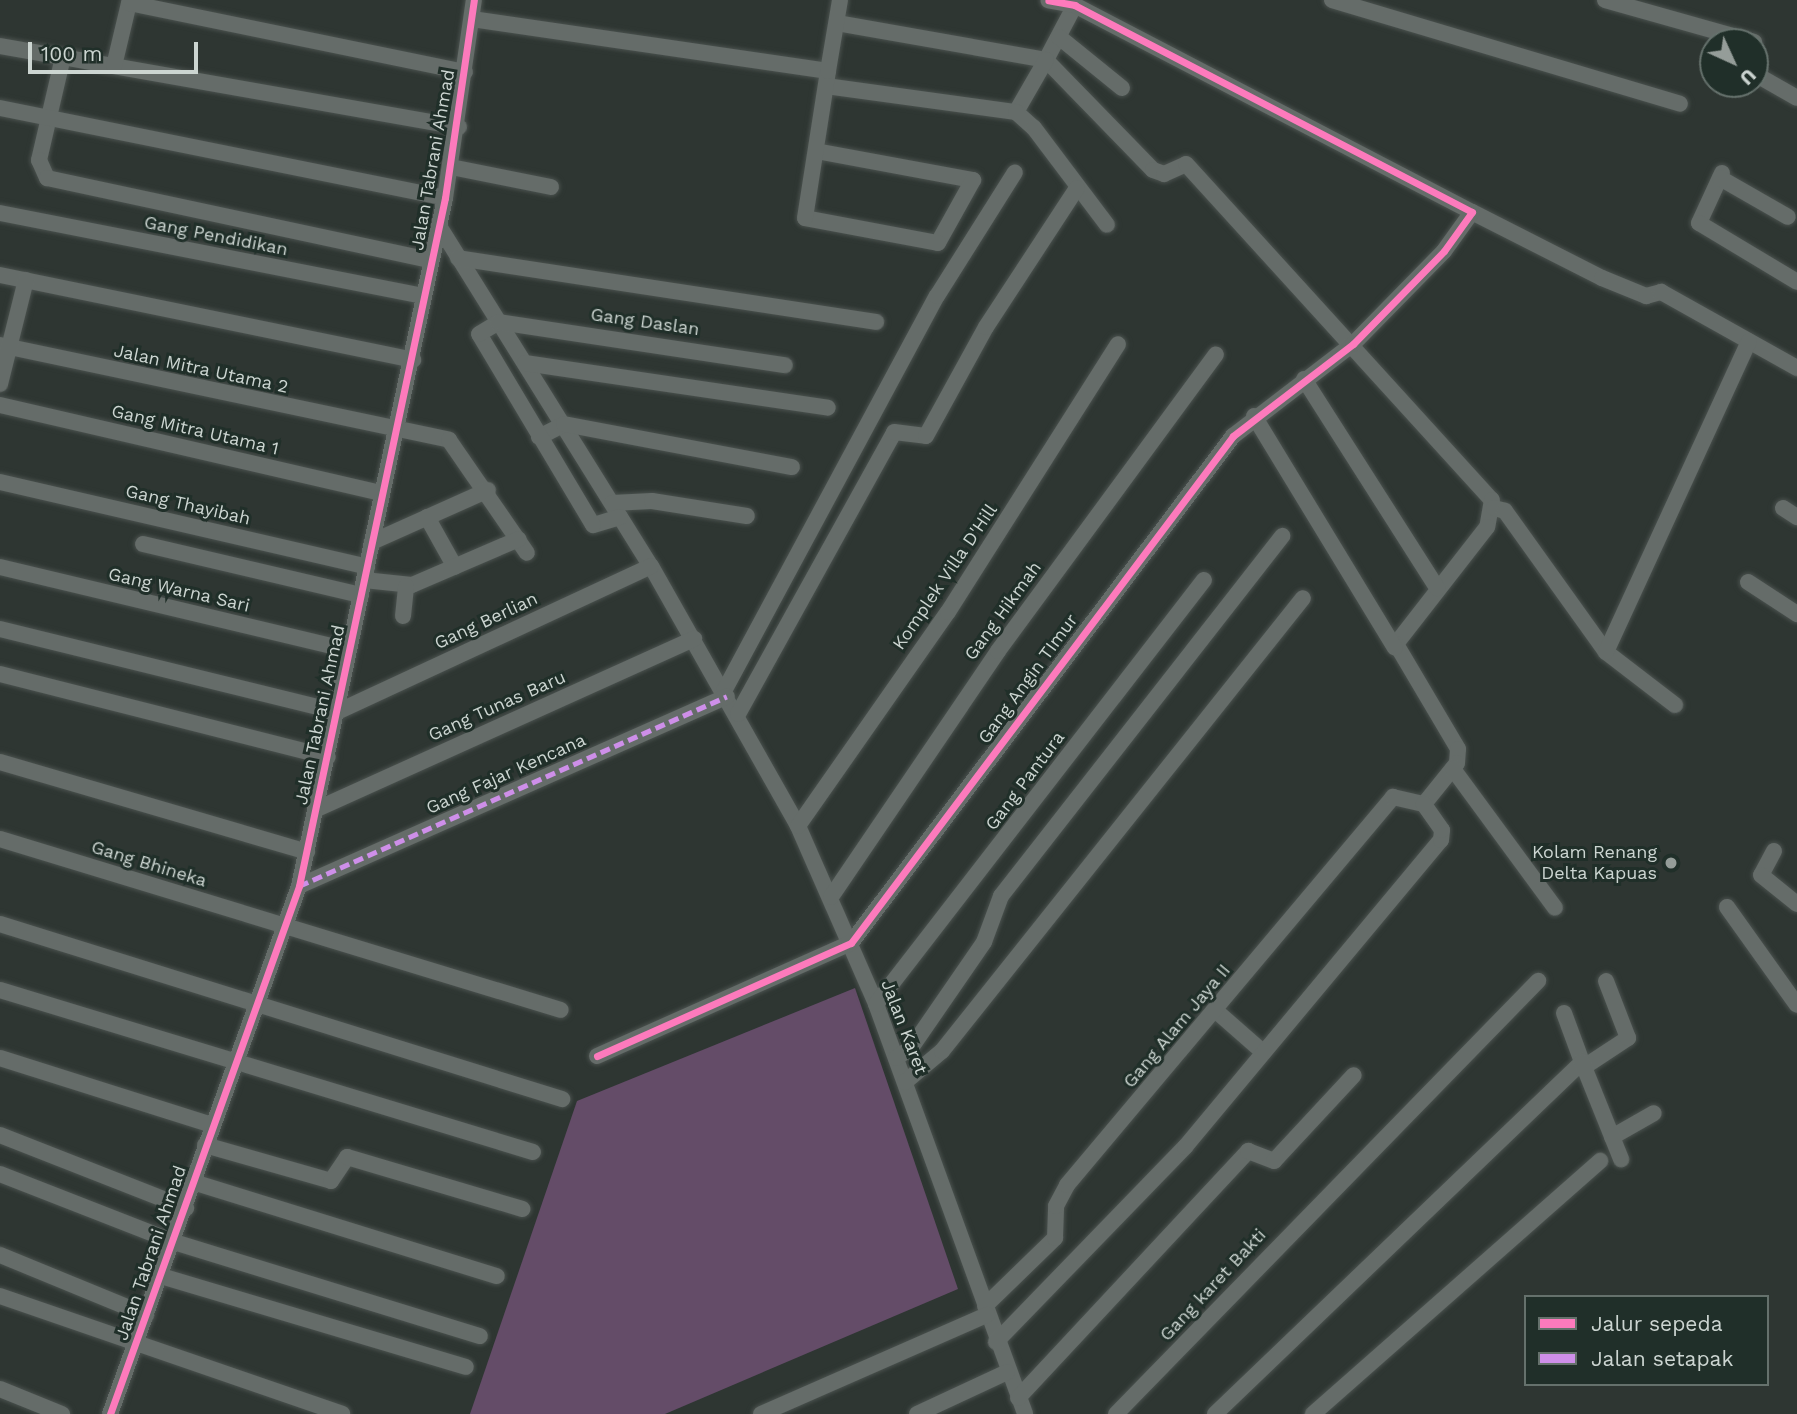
<!DOCTYPE html>
<html>
<head>
<meta charset="utf-8">
<style>
  body { margin:0 }
  #map { position:relative; width:1797px; height:1414px; overflow:hidden; background:#2e3632; font-family:"Work Sans",sans-serif }
  div>[style] { position:absolute }
  .green>* { inset:0; background:#644c68 }
  .roads { filter:drop-shadow(0 0 2px #4a514e) drop-shadow(0 0 2px #4a514e) }
  .minor>* { height:16px; margin:-8px; padding:0 8px; transform-origin:8px; border-radius:8px; background:#656c69 }
  .quiet>* { height:5px; margin-top:-2.5px; transform-origin:0; background:repeating-linear-gradient(90deg,#ce8fe9 0 10px,transparent 0 15px) }
  .cycleway>* { height:7px; margin:-3.5px; padding:0 3.5px; transform-origin:3.5px; border-radius:3.5px; background:#fd7abc }
  .dots>* { width:19px; height:19px; translate:-50% -50%; box-sizing:border-box; border:4px solid #202f29; border-radius:50% }
  span { translate:-50% -50%; white-space:nowrap; text-align:center; line-height:1.15; -webkit-text-stroke:6px #202f29; paint-order:stroke }
  .street-label { font-size:18px; color:#ccd5d1 }
  .poi-label { font-size:18px; color:#ccd5d1 }
  .right { translate:-100% -50%; text-align:right }
  .legend { position:absolute; left:1524px; top:1295px; width:245px; height:91px; box-sizing:border-box; background:#202f29; border:2px solid #65716c; margin:0; padding:9px 12px; list-style:none; font-size:21px; color:#ccd5d1 }
  .legend li { display:flex; align-items:center; gap:14px; height:35px }
  .legend b { width:35px; border:2px solid #65716c }
  .north { position:absolute; left:1699px; top:28px; width:70px; height:70px; box-sizing:border-box; background:#202f29; border:2px solid #65716c; border-radius:50%; rotate:135deg; font-size:19px; font-weight:700; line-height:28px; text-align:center; color:#ccd5d1 }
  .north::after { content:''; display:block; margin:auto; width:24px; height:32px; background:#959d99; clip-path:polygon(50% 0,100% 100%,50% 72%,0 100%) }
  .scale { position:absolute; left:28px; top:42px; width:170px; height:32px; box-sizing:border-box; border:4px solid #ccd5d1; border-top:0; padding-left:9px; font-size:21px; line-height:24px; white-space:nowrap; color:#ccd5d1; -webkit-text-stroke:5px #202f29; paint-order:stroke }
</style>
</head>
<body>
<div id="map">
  <div class="green">
    <div style="clip-path:polygon(855px 988px,958px 1289px,665px 1414px,470px 1414px,577px 1101px)"></div>
  </div>
  <div class="roads">
    <div class="minor">
      <div style="left:1332px;top:0;width:363px;rotate:16.6deg"></div>
      <div style="left:1605px;top:0;width:155px;rotate:15.7deg"></div>
      <div style="left:1075px;top:5px;width:62px;rotate:117.8deg"></div>
      <div style="left:1046px;top:60px;width:153px;rotate:45.8deg"></div>
      <div style="left:1153px;top:170px;width:12px;rotate:20deg"></div>
      <div style="left:1164px;top:174px;width:24px;rotate:-24deg"></div>
      <div style="left:1186px;top:164px;width:454px;rotate:47.7deg"></div>
      <div style="left:1492px;top:500px;width:27px;rotate:100deg"></div>
      <div style="left:1487px;top:527px;width:148px;rotate:127.9deg"></div>
      <div style="left:1396px;top:644px;width:122px;rotate:59.4deg"></div>
      <div style="left:1458px;top:749px;width:14px;rotate:94deg"></div>
      <div style="left:1457px;top:763px;width:53px;rotate:128.8deg"></div>
      <div style="left:472px;top:19px;width:360px;rotate:8.3deg"></div>
      <div style="left:837px;top:23px;width:212px;rotate:10deg"></div>
      <div style="left:1046px;top:60px;width:60px;rotate:120deg"></div>
      <div style="left:1059px;top:37px;width:81px;rotate:39deg"></div>
      <div style="left:0;top:46px;width:466px;rotate:10deg"></div>
      <div style="left:63px;top:57px;width:106px;rotate:103.1deg"></div>
      <div style="left:39px;top:160px;width:20px;rotate:66deg"></div>
      <div style="left:47px;top:178px;width:393px;rotate:12.1deg"></div>
      <div style="left:114px;top:66px;width:65px;rotate:-76.6deg"></div>
      <div style="left:129px;top:3px;width:343px;rotate:11.6deg"></div>
      <div style="left:1755px;top:74px;width:48px;rotate:29.7deg"></div>
      <div style="left:826px;top:86px;width:192px;rotate:7.8deg"></div>
      <div style="left:1016px;top:112px;width:24px;rotate:42deg"></div>
      <div style="left:1034px;top:128px;width:121px;rotate:53deg"></div>
      <div style="left:0;top:108px;width:454px;rotate:11.4deg"></div>
      <div style="left:816px;top:151px;width:160px;rotate:10.5deg"></div>
      <div style="left:973px;top:180px;width:72px;rotate:119.1deg"></div>
      <div style="left:938px;top:243px;width:135px;rotate:-169.4deg"></div>
      <div style="left:805px;top:218px;width:149px;rotate:-81.1deg"></div>
      <div style="left:828px;top:71px;width:72px;rotate:-80.4deg"></div>
      <div style="left:451px;top:167px;width:102px;rotate:11.3deg"></div>
      <div style="left:1722px;top:173px;width:55px;rotate:114.7deg"></div>
      <div style="left:1699px;top:223px;width:114px;rotate:31deg"></div>
      <div style="left:1720px;top:178px;width:78px;rotate:29.8deg"></div>
      <div style="left:1472px;top:212px;width:146px;rotate:26.9deg"></div>
      <div style="left:1602px;top:278px;width:48px;rotate:22.2deg"></div>
      <div style="left:1646px;top:296px;width:16px;rotate:-15deg"></div>
      <div style="left:1661px;top:292px;width:156px;rotate:29.2deg"></div>
      <div style="left:0;top:213px;width:432px;rotate:11.1deg"></div>
      <div style="left:439px;top:226px;width:401px;rotate:58.1deg"></div>
      <div style="left:651px;top:566px;width:299px;rotate:60.5deg"></div>
      <div style="left:798px;top:826px;width:194px;rotate:66.3deg"></div>
      <div style="left:876px;top:1004px;width:436px;rotate:70deg"></div>
      <div style="left:458px;top:258px;width:423px;rotate:8.7deg"></div>
      <div style="left:0;top:275px;width:422px;rotate:11.6deg"></div>
      <div style="left:0;top:345px;width:459px;rotate:11.9deg"></div>
      <div style="left:449px;top:440px;width:137px;rotate:55.4deg"></div>
      <div style="left:525px;top:363px;width:306px;rotate:8.4deg"></div>
      <div style="left:1304px;top:379px;width:248px;rotate:57.5deg"></div>
      <div style="left:0;top:384px;width:107px;rotate:-76deg"></div>
      <div style="left:0;top:405px;width:392px;rotate:13deg"></div>
      <div style="left:1254px;top:416px;width:271px;rotate:58.7deg"></div>
      <div style="left:539px;top:437px;width:28px;rotate:-27deg"></div>
      <div style="left:564px;top:424px;width:232px;rotate:10.7deg"></div>
      <div style="left:0;top:482px;width:377px;rotate:13deg"></div>
      <div style="left:612px;top:503px;width:40px;rotate:-2.9deg"></div>
      <div style="left:652px;top:501px;width:96px;rotate:9deg"></div>
      <div style="left:1494px;top:508px;width:11px;rotate:15deg"></div>
      <div style="left:1505px;top:511px;width:173px;rotate:54.4deg"></div>
      <div style="left:1606px;top:652px;width:87px;rotate:37.5deg"></div>
      <div style="left:1783px;top:508px;width:17px;rotate:33deg"></div>
      <div style="left:427px;top:517px;width:57px;rotate:60.8deg"></div>
      <div style="left:620px;top:517px;width:28px;rotate:163deg"></div>
      <div style="left:593px;top:525px;width:222px;rotate:-120.8deg"></div>
      <div style="left:479px;top:334px;width:23px;rotate:-31deg"></div>
      <div style="left:499px;top:322px;width:289px;rotate:8.6deg"></div>
      <div style="left:372px;top:542px;width:127px;rotate:-24.1deg"></div>
      <div style="left:143px;top:544px;width:224px;rotate:13.2deg"></div>
      <div style="left:0;top:567px;width:358px;rotate:13.4deg"></div>
      <div style="left:364px;top:580px;width:48px;rotate:5.9deg"></div>
      <div style="left:412px;top:585px;width:116px;rotate:-23.3deg"></div>
      <div style="left:1748px;top:582px;width:59px;rotate:33.1deg"></div>
      <div style="left:403px;top:616px;width:30px;rotate:-84deg"></div>
      <div style="left:0;top:629px;width:347px;rotate:13.8deg"></div>
      <div style="left:337px;top:712px;width:346px;rotate:-24.9deg"></div>
      <div style="left:1606px;top:652px;width:342px;rotate:-65.3deg"></div>
      <div style="left:0;top:674px;width:338px;rotate:14.2deg"></div>
      <div style="left:724px;top:691px;width:449px;rotate:-61.7deg"></div>
      <div style="left:937px;top:296px;width:146px;rotate:-57.8deg"></div>
      <div style="left:738px;top:714px;width:322px;rotate:-61deg"></div>
      <div style="left:894px;top:432px;width:32px;rotate:7deg"></div>
      <div style="left:926px;top:436px;width:124px;rotate:-61.2deg"></div>
      <div style="left:986px;top:327px;width:166px;rotate:-56.8deg"></div>
      <div style="left:0;top:762px;width:320px;rotate:16.3deg"></div>
      <div style="left:1453px;top:769px;width:172px;rotate:53.7deg"></div>
      <div style="left:317px;top:809px;width:414px;rotate:-24.3deg"></div>
      <div style="left:798px;top:826px;width:261px;rotate:-55deg"></div>
      <div style="left:948px;top:612px;width:317px;rotate:-57.6deg"></div>
      <div style="left:0;top:839px;width:586px;rotate:16.95deg"></div>
      <div style="left:1774px;top:851px;width:27px;rotate:118deg"></div>
      <div style="left:1761px;top:875px;width:46px;rotate:38.9deg"></div>
      <div style="left:299px;top:886px;width:468px;rotate:-23.9deg"></div>
      <div style="left:831px;top:897px;width:297px;rotate:-55.8deg"></div>
      <div style="left:998px;top:651px;width:368px;rotate:-53.7deg"></div>
      <div style="left:1727px;top:907px;width:120px;rotate:54.5deg"></div>
      <div style="left:0;top:924px;width:589px;rotate:17.3deg"></div>
      <div style="left:0;top:990px;width:557px;rotate:16.91deg"></div>
      <div style="left:876px;top:1004px;width:536px;rotate:-52.28deg"></div>
      <div style="left:1215px;top:1010px;width:64px;rotate:41.2deg"></div>
      <div style="left:1564px;top:1013px;width:52px;rotate:69.8deg"></div>
      <div style="left:597px;top:1056px;width:278px;rotate:-24deg"></div>
      <div style="left:851px;top:943px;width:635px;rotate:-53deg"></div>
      <div style="left:1233px;top:436px;width:151px;rotate:-37.5deg"></div>
      <div style="left:1353px;top:344px;width:130px;rotate:-45.6deg"></div>
      <div style="left:1444px;top:251px;width:48px;rotate:-54.3deg"></div>
      <div style="left:1472px;top:212px;width:448px;rotate:-152.5deg"></div>
      <div style="left:1075px;top:5px;width:27px;rotate:-170deg"></div>
      <div style="left:0;top:1058px;width:222px;rotate:17.5deg"></div>
      <div style="left:896px;top:1058px;width:18px;rotate:-34deg"></div>
      <div style="left:911px;top:1048px;width:129px;rotate:-55.4deg"></div>
      <div style="left:984px;top:942px;width:49px;rotate:-69.7deg"></div>
      <div style="left:1001px;top:896px;width:457px;rotate:-52deg"></div>
      <div style="left:1584px;top:1067px;width:53px;rotate:-33.4deg"></div>
      <div style="left:1628px;top:1038px;width:61px;rotate:-111.1deg"></div>
      <div style="left:905px;top:1082px;width:48px;rotate:-40deg"></div>
      <div style="left:942px;top:1051px;width:579px;rotate:-51.45deg"></div>
      <div style="left:0;top:1135px;width:200px;rotate:21.4deg"></div>
      <div style="left:1612px;top:1137px;width:48px;rotate:-29.7deg"></div>
      <div style="left:205px;top:1145px;width:131px;rotate:15.9deg"></div>
      <div style="left:331px;top:1181px;width:29px;rotate:-56deg"></div>
      <div style="left:347px;top:1157px;width:183px;rotate:16.5deg"></div>
      <div style="left:0;top:1174px;width:187px;rotate:21.3deg"></div>
      <div style="left:174px;top:1242px;width:320px;rotate:17.1deg"></div>
      <div style="left:193px;top:1182px;width:318px;rotate:17.2deg"></div>
      <div style="left:0;top:1255px;width:158px;rotate:22.3deg"></div>
      <div style="left:161px;top:1276px;width:318px;rotate:16.6deg"></div>
      <div style="left:0;top:1296px;width:362px;rotate:19deg"></div>
      <div style="left:985px;top:1306px;width:98px;rotate:-44.2deg"></div>
      <div style="left:1055px;top:1238px;width:32px;rotate:-88deg"></div>
      <div style="left:1056px;top:1206px;width:24px;rotate:-62deg"></div>
      <div style="left:1067px;top:1185px;width:507px;rotate:-49.96deg"></div>
      <div style="left:1393px;top:797px;width:32px;rotate:13deg"></div>
      <div style="left:996px;top:1342px;width:272px;rotate:-45.9deg"></div>
      <div style="left:1185px;top:1147px;width:400px;rotate:-50.2deg"></div>
      <div style="left:1441px;top:840px;width:10px;rotate:-84deg"></div>
      <div style="left:1442px;top:830px;width:32px;rotate:-125deg"></div>
      <div style="left:0;top:1389px;width:67px;rotate:22deg"></div>
      <div style="left:1018px;top:1398px;width:338px;rotate:-47deg"></div>
      <div style="left:1248px;top:1151px;width:28px;rotate:21deg"></div>
      <div style="left:1274px;top:1161px;width:117px;rotate:-47.1deg"></div>
      <div style="left:110px;top:1414px;width:561px;rotate:-70.3deg"></div>
      <div style="left:299px;top:886px;width:703px;rotate:-78.02deg"></div>
      <div style="left:445px;top:198px;width:200px;rotate:-81.7deg"></div>
      <div style="left:761px;top:1414px;width:247px;rotate:-23.7deg"></div>
      <div style="left:917px;top:1414px;width:99px;rotate:-25deg"></div>
      <div style="left:1116px;top:1414px;width:605px;rotate:-45.74deg"></div>
      <div style="left:1215px;top:1414px;width:509px;rotate:-43.8deg"></div>
      <div style="left:1582px;top:1062px;width:105px;rotate:68.1deg"></div>
      <div style="left:1313px;top:1414px;width:383px;rotate:-41.4deg"></div>
    </div>
  </div>
  <div class="quiet">
    <div style="left:299px;top:886px;width:468px;rotate:-23.9deg"></div>
  </div>
  <div class="cycleway">
    <div style="left:597px;top:1056px;width:278px;rotate:-24deg"></div>
    <div style="left:851px;top:943px;width:635px;rotate:-53deg"></div>
    <div style="left:1233px;top:436px;width:151px;rotate:-37.5deg"></div>
    <div style="left:1353px;top:344px;width:130px;rotate:-45.6deg"></div>
    <div style="left:1444px;top:251px;width:48px;rotate:-54.3deg"></div>
    <div style="left:1472px;top:212px;width:448px;rotate:-152.5deg"></div>
    <div style="left:1075px;top:5px;width:27px;rotate:-170deg"></div>
    <div style="left:110px;top:1414px;width:561px;rotate:-70.3deg"></div>
    <div style="left:299px;top:886px;width:703px;rotate:-78.02deg"></div>
    <div style="left:445px;top:198px;width:200px;rotate:-81.7deg"></div>
  </div>
  <div class="dots">
    <div style="left:1671px;top:863px;background:#959d99"></div>
  </div>
  <div class="street-label">
    <span style="left:433px;top:160px;rotate:-80deg">Jalan Tabrani Ahmad</span>
    <span style="left:216px;top:236px;rotate:11deg">Gang Pendidikan</span>
    <span style="left:645px;top:322px;rotate:8deg">Gang Daslan</span>
    <span style="left:201px;top:369px;rotate:12deg">Jalan Mitra Utama 2</span>
    <span style="left:195px;top:430px;rotate:13deg">Gang Mitra Utama 1</span>
    <span style="left:188px;top:505px;rotate:13deg">Gang Thayibah</span>
    <span style="left:945px;top:577px;rotate:-56deg">Komplek Villa D'Hill</span>
    <span style="left:179px;top:590px;rotate:13deg">Gang Warna Sari</span>
    <span style="left:1003px;top:611px;rotate:-54deg">Gang Hikmah</span>
    <span style="left:486px;top:621px;rotate:-25deg">Gang Berlian</span>
    <span style="left:1028px;top:679px;rotate:-54deg">Gang Angin TImur</span>
    <span style="left:497px;top:706px;rotate:-24deg">Gang Tunas Baru</span>
    <span style="left:320px;top:715px;rotate:-78deg">Jalan Tabrani Ahmad</span>
    <span style="left:506px;top:774px;rotate:-24deg">Gang Fajar Kencana</span>
    <span style="left:1025px;top:781px;rotate:-53deg">Gang Pantura</span>
    <span style="left:149px;top:864px;rotate:17deg">Gang Bhineka</span>
    <span style="left:1177px;top:1026px;rotate:-50deg">Gang Alam Jaya II</span>
    <span style="left:904px;top:1027px;rotate:69deg">Jalan Karet</span>
    <span style="left:151px;top:1253px;rotate:-71deg">Jalan Tabrani Ahmad</span>
    <span style="left:1213px;top:1285px;rotate:-47deg">Gang karet Bakti</span>
  </div>
  <div class="poi-label">
    <span class="right" style="left:1657px;top:863px">Kolam Renang<br>Delta Kapuas</span>
  </div>
  <ul class="legend">
  <li><b style="height:9px;background:#fd7abc"></b>Jalur sepeda</li>
  <li><b style="height:9px;background:#ce8fe9"></b>Jalan setapak</li>
  </ul>
  <div class="north">U</div>
  <div class="scale">100 m</div>
</div>
</body>
</html>
